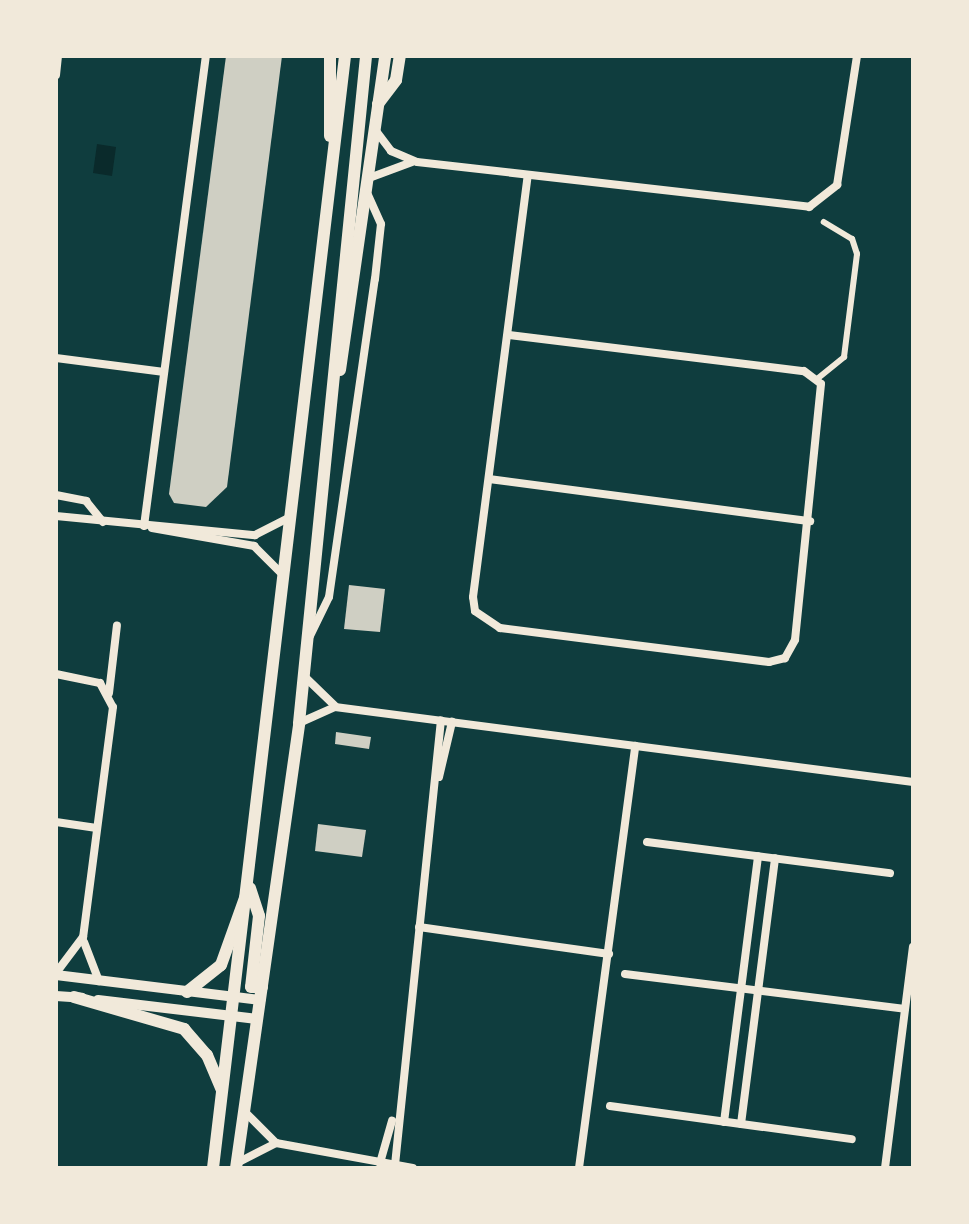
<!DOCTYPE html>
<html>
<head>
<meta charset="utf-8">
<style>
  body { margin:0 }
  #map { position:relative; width:969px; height:1224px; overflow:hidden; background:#0f3d3e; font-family:"PT Sans",sans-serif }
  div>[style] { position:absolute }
  .water>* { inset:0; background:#0a2a2b }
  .building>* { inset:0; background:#cfcfc3 }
  .pedestrian>* { height:6px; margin:-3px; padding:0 3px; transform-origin:3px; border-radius:3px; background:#f1e9da }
  .minor>* { height:8px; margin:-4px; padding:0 4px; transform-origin:4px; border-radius:4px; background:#f1e9da }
  .tertiary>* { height:10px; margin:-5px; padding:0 5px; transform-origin:5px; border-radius:5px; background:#f1e9da }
  .primary>* { height:12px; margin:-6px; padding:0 6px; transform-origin:6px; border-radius:6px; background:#f1e9da }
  span { translate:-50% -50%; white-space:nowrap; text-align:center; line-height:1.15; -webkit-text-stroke:8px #f1e9da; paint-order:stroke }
  .frame { position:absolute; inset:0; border:58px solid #f1e9da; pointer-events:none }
</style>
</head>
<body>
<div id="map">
  <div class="water">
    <div style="clip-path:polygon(97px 144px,116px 147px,112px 176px,93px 173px)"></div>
  </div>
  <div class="building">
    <div style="clip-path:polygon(226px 56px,282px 56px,227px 487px,206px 507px,174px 503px,169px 494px)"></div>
    <div style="clip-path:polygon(349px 585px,385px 589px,380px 632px,344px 629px)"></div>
    <div style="clip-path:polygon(336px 732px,371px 737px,369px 749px,335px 744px)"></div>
    <div style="clip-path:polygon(318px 824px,366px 830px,362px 857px,315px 851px)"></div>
  </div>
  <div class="pedestrian">
    <div style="left:817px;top:379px;width:35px;rotate:-39deg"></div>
    <div style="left:844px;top:357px;width:104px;rotate:-82.8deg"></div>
    <div style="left:857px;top:254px;width:16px;rotate:-108deg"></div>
    <div style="left:852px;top:239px;width:33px;rotate:-149deg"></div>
  </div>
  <div class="minor">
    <div style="left:56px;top:75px;width:19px;rotate:-84deg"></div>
    <div style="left:376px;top:131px;width:25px;rotate:53deg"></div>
    <div style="left:391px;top:151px;width:28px;rotate:23deg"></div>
    <div style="left:417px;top:162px;width:395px;rotate:6.5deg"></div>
    <div style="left:809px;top:207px;width:36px;rotate:-38deg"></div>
    <div style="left:837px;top:185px;width:131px;rotate:-81.2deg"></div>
    <div style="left:369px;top:178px;width:46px;rotate:-20.4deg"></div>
    <div style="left:509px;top:335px;width:297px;rotate:7deg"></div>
    <div style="left:804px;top:371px;width:21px;rotate:37deg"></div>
    <div style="left:821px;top:384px;width:257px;rotate:95.8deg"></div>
    <div style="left:795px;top:640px;width:21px;rotate:119deg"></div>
    <div style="left:785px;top:658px;width:16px;rotate:166deg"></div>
    <div style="left:769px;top:662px;width:271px;rotate:-172.8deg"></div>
    <div style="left:500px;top:628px;width:30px;rotate:-146deg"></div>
    <div style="left:475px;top:611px;width:14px;rotate:-98deg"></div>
    <div style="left:473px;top:597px;width:425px;rotate:-82.6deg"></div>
    <div style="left:56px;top:358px;width:109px;rotate:7.4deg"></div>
    <div style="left:489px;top:479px;width:324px;rotate:7.5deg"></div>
    <div style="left:56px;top:495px;width:31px;rotate:11deg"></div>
    <div style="left:86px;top:501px;width:27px;rotate:51deg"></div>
    <div style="left:56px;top:516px;width:200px;rotate:5.5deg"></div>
    <div style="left:255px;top:535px;width:39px;rotate:-27deg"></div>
    <div style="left:144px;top:526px;width:474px;rotate:-82.5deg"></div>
    <div style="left:152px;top:528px;width:104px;rotate:10deg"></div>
    <div style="left:254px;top:546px;width:41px;rotate:45deg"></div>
    <div style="left:310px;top:636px;width:43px;rotate:-64deg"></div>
    <div style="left:329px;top:597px;width:321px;rotate:-81.8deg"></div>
    <div style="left:375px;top:279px;width:55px;rotate:-83.8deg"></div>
    <div style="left:381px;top:224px;width:32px;rotate:-114deg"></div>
    <div style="left:56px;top:674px;width:45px;rotate:11.6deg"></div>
    <div style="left:100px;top:683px;width:27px;rotate:62deg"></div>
    <div style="left:113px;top:707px;width:232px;rotate:97.4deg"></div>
    <div style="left:83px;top:937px;width:45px;rotate:126.9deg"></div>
    <div style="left:305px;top:677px;width:42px;rotate:44deg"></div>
    <div style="left:109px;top:693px;width:68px;rotate:-83.3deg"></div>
    <div style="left:299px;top:723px;width:39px;rotate:-24deg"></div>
    <div style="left:335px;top:707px;width:583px;rotate:7.39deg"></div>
    <div style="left:439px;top:777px;width:57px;rotate:-76.7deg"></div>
    <div style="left:56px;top:822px;width:41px;rotate:8.3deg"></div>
    <div style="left:647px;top:842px;width:245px;rotate:7.3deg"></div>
    <div style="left:419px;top:927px;width:192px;rotate:8.1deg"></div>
    <div style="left:84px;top:942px;width:42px;rotate:69deg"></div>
    <div style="left:625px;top:974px;width:282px;rotate:7.1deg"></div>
    <div style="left:610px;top:1106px;width:244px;rotate:7.8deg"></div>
    <div style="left:244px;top:1111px;width:45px;rotate:45deg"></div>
    <div style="left:276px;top:1143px;width:139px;rotate:10.3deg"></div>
    <div style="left:724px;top:1122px;width:268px;rotate:-82.7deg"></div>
    <div style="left:741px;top:1124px;width:268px;rotate:-82.7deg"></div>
    <div style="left:237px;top:1163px;width:44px;rotate:-27.1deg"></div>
    <div style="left:380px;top:1163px;width:44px;rotate:-74.1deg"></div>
    <div style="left:395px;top:1165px;width:447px;rotate:-84.1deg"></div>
    <div style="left:579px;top:1168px;width:426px;rotate:-82.4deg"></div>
    <div style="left:885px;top:1168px;width:223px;rotate:-82.8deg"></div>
  </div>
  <div class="tertiary">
    <div style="left:56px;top:975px;width:206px;rotate:7deg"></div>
    <div style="left:56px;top:996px;width:26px;rotate:4deg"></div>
    <div style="left:98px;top:1000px;width:160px;rotate:6.8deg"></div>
  </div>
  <div class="primary">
    <div style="left:378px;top:104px;width:30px;rotate:-53deg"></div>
    <div style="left:396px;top:80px;width:24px;rotate:-81deg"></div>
    <div style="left:330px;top:136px;width:80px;rotate:-90deg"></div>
    <div style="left:340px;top:370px;width:317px;rotate:-81.8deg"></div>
    <div style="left:250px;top:888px;width:29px;rotate:72deg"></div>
    <div style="left:259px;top:916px;width:71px;rotate:96.4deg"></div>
    <div style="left:251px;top:987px;width:11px"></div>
    <div style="left:187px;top:992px;width:43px;rotate:-38.5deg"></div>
    <div style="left:221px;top:965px;width:74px;rotate:-70.3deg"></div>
    <div style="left:74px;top:997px;width:115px;rotate:16.2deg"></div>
    <div style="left:184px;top:1029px;width:35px;rotate:49deg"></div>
    <div style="left:207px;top:1055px;width:38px;rotate:67deg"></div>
    <div style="left:213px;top:1168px;width:1120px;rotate:-83.23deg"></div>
    <div style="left:236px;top:1168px;width:449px;rotate:-81.9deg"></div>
    <div style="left:299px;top:723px;width:670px;rotate:-84.26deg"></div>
  </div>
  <div class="frame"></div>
</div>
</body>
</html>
